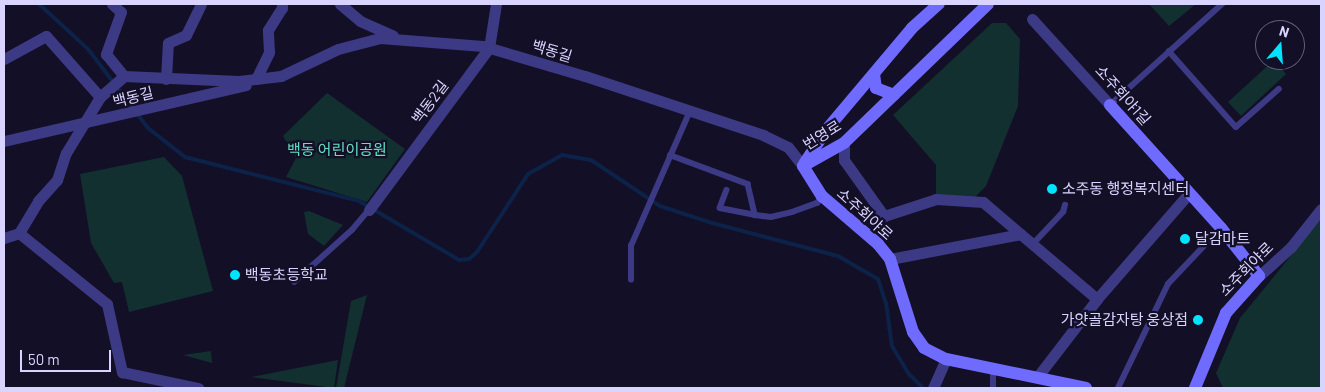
<!DOCTYPE html>
<html>
<head>
<meta charset="utf-8">
<style>
  body { margin:0 }
  #map { position:relative; width:1325px; height:392px; overflow:hidden; background:#130f26; font-family:Barlow,"Noto Sans KR",sans-serif }
  div>[style] { position:absolute }
  .green>* { inset:0; background:#12302f }
  .stream>* { height:4px; margin:-2px; padding:0 2px; transform-origin:2px; border-radius:2px; background:#0c2248 }
  .lane>* { height:5.5px; margin:-2.75px; padding:0 2.75px; transform-origin:2.75px; border-radius:2.75px; background:#3d3a85 }
  .street>* { height:11px; margin:-5.5px; padding:0 5.5px; transform-origin:5.5px; border-radius:5.5px; background:#3d3a85 }
  .secondary>* { height:12px; margin:-6px; padding:0 6px; transform-origin:6px; border-radius:6px; background:#6f6bff }
  .dots>* { width:14px; height:14px; translate:-50% -50%; box-sizing:border-box; border:2px solid #130f26; border-radius:50% }
  span { translate:-50% -50%; white-space:nowrap; text-align:center; line-height:1.15; -webkit-text-stroke:4.5px #130f26; paint-order:stroke }
  .street-label { font-size:15px; color:#d9d4ff }
  .park-label { font-size:15px; color:#5fe0c0 }
  .poi-label { font-size:15px; color:#d9d4ff }
  .left { translate:0 -50%; text-align:left }
  .right { translate:-100% -50%; text-align:right }
  .frame { position:absolute; inset:0; border:5px solid #d9d4ff; pointer-events:none }
  .north { position:absolute; left:1255px; top:20px; width:50px; height:50px; box-sizing:border-box; background:#130f26; border:1px solid #625e7d; border-radius:50%; rotate:18deg; font-size:14px; font-weight:700; line-height:20px; text-align:center; color:#d9d4ff }
  .north::after { content:''; display:block; margin:auto; width:18px; height:22px; background:#00e5ff; clip-path:polygon(50% 0,100% 100%,50% 72%,0 100%) }
  .scale { position:absolute; left:20px; top:350px; width:91px; height:22px; box-sizing:border-box; border:2px solid #d9d4ff; border-top:0; padding-left:6px; font-size:15px; line-height:18px; white-space:nowrap; color:#d9d4ff; -webkit-text-stroke:4px #130f26; paint-order:stroke }
</style>
</head>
<body>
<div id="map">
  <div class="green">
    <div style="clip-path:polygon(1149px 4px,1196px 4px,1169px 26px)"></div>
    <div style="clip-path:polygon(992px 23px,1006px 23px,1020px 39px,1018px 106px,986px 186px,975px 197px,936px 195px,936px 165px,893px 115px)"></div>
    <div style="clip-path:polygon(1274px 60px,1286px 74px,1241px 116px,1228px 102px)"></div>
    <div style="clip-path:polygon(327px 93px,405px 149px,367px 202px,286px 177px,296px 158px,283px 136px)"></div>
    <div style="clip-path:polygon(164px 157px,182px 176px,213px 291px,129px 312px,122px 282px,114px 283px,91px 243px,80px 174px)"></div>
    <div style="clip-path:polygon(309px 211px,343px 225px,324px 246px,308px 234px,304px 212px)"></div>
    <div style="clip-path:polygon(1321px 219px,1321px 388px,1223px 388px,1216px 373px,1240px 318px)"></div>
    <div style="clip-path:polygon(367px 295px,344px 388px,336px 388px,351px 301px)"></div>
    <div style="clip-path:polygon(211px 351px,212px 363px,183px 355px)"></div>
    <div style="clip-path:polygon(338px 360px,334px 388px,251px 377px)"></div>
  </div>
  <div class="stream">
    <div style="left:39px;top:4px;width:67px;rotate:42.6deg"></div>
    <div style="left:88px;top:49px;width:99px;rotate:52.8deg"></div>
    <div style="left:148px;top:128px;width:47px;rotate:38.1deg"></div>
    <div style="left:185px;top:157px;width:179px;rotate:14.2deg"></div>
    <div style="left:359px;top:201px;width:116px;rotate:30.5deg"></div>
    <div style="left:459px;top:260px;width:10px;rotate:-6deg"></div>
    <div style="left:469px;top:259px;width:11px;rotate:-41deg"></div>
    <div style="left:477px;top:252px;width:93px;rotate:-56.8deg"></div>
    <div style="left:528px;top:174px;width:39px;rotate:-29deg"></div>
    <div style="left:562px;top:155px;width:29px;rotate:10deg"></div>
    <div style="left:591px;top:160px;width:83px;rotate:33.7deg"></div>
    <div style="left:660px;top:206px;width:55px;rotate:18.1deg"></div>
    <div style="left:712px;top:223px;width:130px;rotate:14.7deg"></div>
    <div style="left:838px;top:256px;width:46px;rotate:29.9deg"></div>
    <div style="left:878px;top:279px;width:25px;rotate:72deg"></div>
    <div style="left:886px;top:303px;width:43px;rotate:82.1deg"></div>
    <div style="left:892px;top:346px;width:33px;rotate:59deg"></div>
    <div style="left:909px;top:374px;width:20px;rotate:45deg"></div>
  </div>
  <div class="lane">
    <div style="left:1169px;top:51px;width:101px;rotate:48.6deg"></div>
    <div style="left:1236px;top:127px;width:57px;rotate:-41.5deg"></div>
    <div style="left:1110px;top:105px;width:151px;rotate:-42deg"></div>
    <div style="left:670px;top:155px;width:83px;rotate:20.4deg"></div>
    <div style="left:748px;top:184px;width:32px;rotate:77deg"></div>
    <div style="left:755px;top:215px;width:16px;rotate:7deg"></div>
    <div style="left:771px;top:217px;width:22px;rotate:-13deg"></div>
    <div style="left:792px;top:212px;width:27px;rotate:-20deg"></div>
    <div style="left:817px;top:203px;width:9px;rotate:-54deg"></div>
    <div style="left:727px;top:190px;width:19px;rotate:111deg"></div>
    <div style="left:720px;top:208px;width:36px;rotate:11deg"></div>
    <div style="left:1033px;top:244px;width:44px;rotate:-46.8deg"></div>
    <div style="left:1063px;top:212px;width:7px;rotate:-74deg"></div>
    <div style="left:631px;top:280px;width:34px;rotate:-90deg"></div>
    <div style="left:631px;top:246px;width:147px;rotate:-66.4deg"></div>
    <div style="left:294px;top:282px;width:78px;rotate:-41.9deg"></div>
    <div style="left:352px;top:230px;width:26px;rotate:-50deg"></div>
    <div style="left:993px;top:388px;width:19px;rotate:-90deg"></div>
    <div style="left:1118px;top:388px;width:115px;rotate:-64.3deg"></div>
    <div style="left:1168px;top:284px;width:77px;rotate:-46.6deg"></div>
  </div>
  <div class="street">
    <div style="left:112px;top:4px;width:12px;rotate:42deg"></div>
    <div style="left:121px;top:12px;width:45px;rotate:109.7deg"></div>
    <div style="left:106px;top:54px;width:28px;rotate:51deg"></div>
    <div style="left:340px;top:4px;width:26px;rotate:40deg"></div>
    <div style="left:360px;top:21px;width:36px;rotate:24deg"></div>
    <div style="left:1032px;top:19px;width:116px;rotate:47.8deg"></div>
    <div style="left:4px;top:59px;width:48px;rotate:-28.7deg"></div>
    <div style="left:46px;top:36px;width:81px;rotate:48.5deg"></div>
    <div style="left:166px;top:79px;width:36px;rotate:-87deg"></div>
    <div style="left:168px;top:43px;width:20px;rotate:-24deg"></div>
    <div style="left:186px;top:35px;width:34px;rotate:-64deg"></div>
    <div style="left:256px;top:79px;width:30px;rotate:-64deg"></div>
    <div style="left:269px;top:52px;width:22px;rotate:-93deg"></div>
    <div style="left:268px;top:30px;width:26px;rotate:-58deg"></div>
    <div style="left:282px;top:8px;width:4px;rotate:-90deg"></div>
    <div style="left:4px;top:141px;width:248px;rotate:-13deg"></div>
    <div style="left:844px;top:143px;width:17px;rotate:90deg"></div>
    <div style="left:844px;top:160px;width:69px;rotate:54.5deg"></div>
    <div style="left:884px;top:216px;width:55px;rotate:-18.1deg"></div>
    <div style="left:936px;top:199px;width:47px;rotate:3.7deg"></div>
    <div style="left:983px;top:202px;width:150px;rotate:40.4deg"></div>
    <div style="left:369px;top:210px;width:202px;rotate:-53.5deg"></div>
    <div style="left:489px;top:48px;width:45px;rotate:-81deg"></div>
    <div style="left:19px;top:233px;width:113px;rotate:38.9deg"></div>
    <div style="left:107px;top:304px;width:70px;rotate:77.6deg"></div>
    <div style="left:122px;top:372px;width:78px;rotate:11.9deg"></div>
    <div style="left:4px;top:238px;width:16px;rotate:-18deg"></div>
    <div style="left:19px;top:233px;width:37px;rotate:-59deg"></div>
    <div style="left:38px;top:201px;width:28px;rotate:-48deg"></div>
    <div style="left:57px;top:180px;width:28px;rotate:-72deg"></div>
    <div style="left:66px;top:153px;width:66px;rotate:-58.7deg"></div>
    <div style="left:100px;top:97px;width:32px;rotate:-41deg"></div>
    <div style="left:124px;top:76px;width:115px;rotate:2.5deg"></div>
    <div style="left:239px;top:81px;width:42px;rotate:-6.8deg"></div>
    <div style="left:281px;top:76px;width:63px;rotate:-25.3deg"></div>
    <div style="left:338px;top:49px;width:43px;rotate:-14.7deg"></div>
    <div style="left:380px;top:38px;width:103px;rotate:4.4deg"></div>
    <div style="left:483px;top:46px;width:106px;rotate:16.4deg"></div>
    <div style="left:585px;top:76px;width:188px;rotate:18.3deg"></div>
    <div style="left:763px;top:135px;width:28px;rotate:26deg"></div>
    <div style="left:788px;top:147px;width:24px;rotate:52deg"></div>
    <div style="left:890px;top:259px;width:133px;rotate:-10.8deg"></div>
    <div style="left:1259px;top:276px;width:43px;rotate:-42.2deg"></div>
    <div style="left:1291px;top:247px;width:48px;rotate:-51.7deg"></div>
    <div style="left:1038px;top:376px;width:97px;rotate:-52.5deg"></div>
    <div style="left:1097px;top:299px;width:140px;rotate:-49deg"></div>
    <div style="left:933px;top:388px;width:32px;rotate:-66deg"></div>
  </div>
  <div class="secondary">
    <div style="left:874px;top:74px;width:14px;rotate:82deg"></div>
    <div style="left:876px;top:88px;width:19px;rotate:21deg"></div>
    <div style="left:1110px;top:105px;width:166px;rotate:47.9deg"></div>
    <div style="left:1221px;top:228px;width:61px;rotate:51.6deg"></div>
    <div style="left:1259px;top:276px;width:50px;rotate:131.7deg"></div>
    <div style="left:1226px;top:313px;width:81px;rotate:112.5deg"></div>
    <div style="left:804px;top:164px;width:42px;rotate:-56.7deg"></div>
    <div style="left:827px;top:129px;width:132px;rotate:-49.9deg"></div>
    <div style="left:912px;top:28px;width:36px;rotate:-42deg"></div>
    <div style="left:803px;top:166px;width:36px;rotate:58deg"></div>
    <div style="left:822px;top:196px;width:74px;rotate:40.6deg"></div>
    <div style="left:878px;top:244px;width:19px;rotate:51deg"></div>
    <div style="left:890px;top:259px;width:77px;rotate:72.5deg"></div>
    <div style="left:913px;top:332px;width:19px;rotate:55deg"></div>
    <div style="left:924px;top:348px;width:25px;rotate:27deg"></div>
    <div style="left:946px;top:359px;width:143px;rotate:11.7deg"></div>
    <div style="left:803px;top:166px;width:47px;rotate:-29.3deg"></div>
    <div style="left:844px;top:143px;width:200px;rotate:-44deg"></div>
  </div>
  <div class="dots">
    <div style="left:1052px;top:189px;background:#00e5ff"></div>
    <div style="left:1185px;top:239px;background:#00e5ff"></div>
    <div style="left:235px;top:275px;background:#00e5ff"></div>
    <div style="left:1198px;top:320px;background:#00e5ff"></div>
  </div>
  <div class="street-label">
    <span style="left:552px;top:51px;rotate:17deg">백동길</span>
    <span style="left:1123px;top:95px;rotate:48deg">소주회야1길</span>
    <span style="left:133px;top:97px;rotate:-14deg">백동길</span>
    <span style="left:430px;top:102px;rotate:-53deg">백동2길</span>
    <span style="left:822px;top:135px;rotate:-32deg">번영로</span>
    <span style="left:865px;top:214px;rotate:42deg">소주회야로</span>
    <span style="left:1246px;top:269px;rotate:-45deg">소주회야로</span>
  </div>
  <div class="park-label">
    <span style="left:337px;top:150px">백동 어린이공원</span>
  </div>
  <div class="poi-label">
    <span class="left" style="left:1062px;top:189px">소주동 행정복지센터</span>
    <span class="left" style="left:1195px;top:239px">달감마트</span>
    <span class="left" style="left:245px;top:275px">백동초등학교</span>
    <span class="right" style="left:1188px;top:320px">가얏골감자탕 웅상점</span>
  </div>
  <div class="frame"></div>
  <div class="north">N</div>
  <div class="scale">50 m</div>
</div>
</body>
</html>
